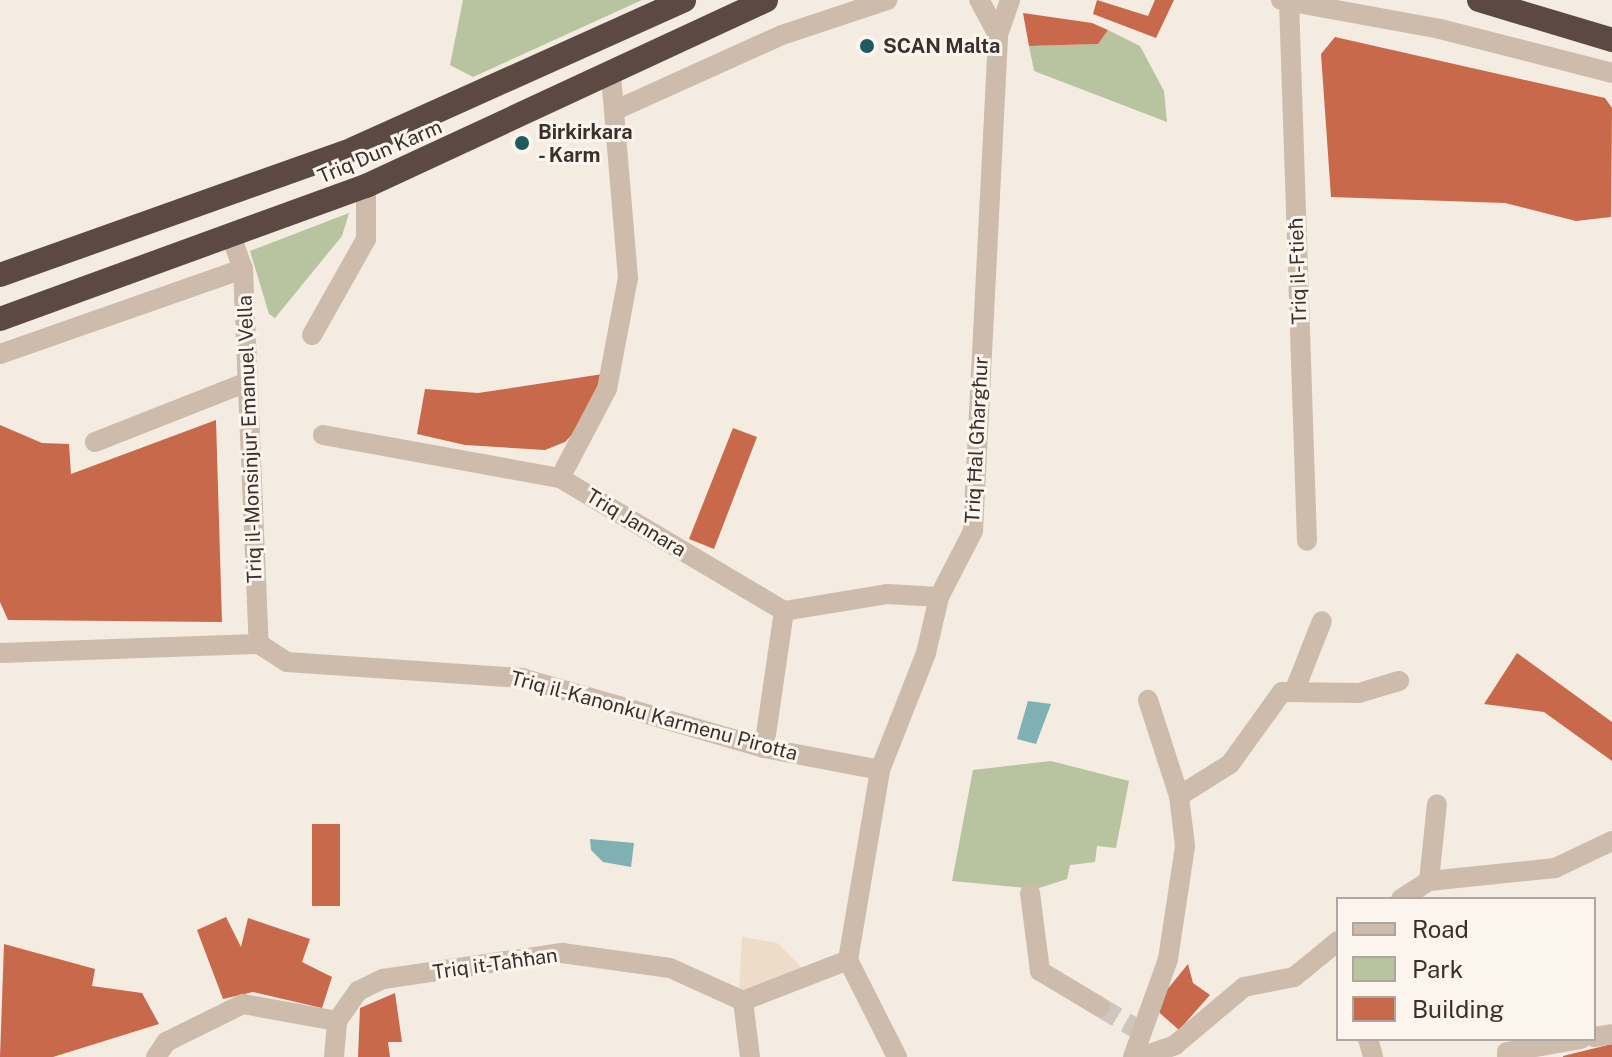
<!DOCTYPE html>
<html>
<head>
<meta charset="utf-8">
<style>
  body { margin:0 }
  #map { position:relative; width:1612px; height:1057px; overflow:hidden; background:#f4ebe1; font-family:"Public Sans",sans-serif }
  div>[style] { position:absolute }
  .green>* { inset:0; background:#b8c4a0 }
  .plaza>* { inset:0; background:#ecdcc8 }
  .water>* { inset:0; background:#7fb0b2 }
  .building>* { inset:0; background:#c8694b }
  .minor-tunnel>* { height:20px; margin-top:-10px; transform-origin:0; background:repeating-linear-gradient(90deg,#cfc6bd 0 20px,transparent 0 30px) }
  .minor>* { height:20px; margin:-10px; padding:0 10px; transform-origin:10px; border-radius:10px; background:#cdbbac }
  .highway>* { height:24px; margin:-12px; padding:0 12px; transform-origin:12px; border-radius:12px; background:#5c4a42 }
  .dots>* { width:22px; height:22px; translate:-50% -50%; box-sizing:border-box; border:4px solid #fbf5ee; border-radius:50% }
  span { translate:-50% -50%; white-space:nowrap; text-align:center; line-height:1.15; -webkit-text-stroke:6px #fbf5ee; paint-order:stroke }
  .poi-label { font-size:20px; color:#3b302b; font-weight:700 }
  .left { translate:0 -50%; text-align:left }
  .street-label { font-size:20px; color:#3b302b }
  .legend { position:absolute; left:1336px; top:897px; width:260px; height:144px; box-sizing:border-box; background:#fbf5ee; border:2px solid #aea6a0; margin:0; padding:10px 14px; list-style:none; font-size:24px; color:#3b302b }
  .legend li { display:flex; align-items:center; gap:16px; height:40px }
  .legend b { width:40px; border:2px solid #aea6a0 }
</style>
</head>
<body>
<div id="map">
  <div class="green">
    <div style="clip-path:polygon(463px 0,642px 0,473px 77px,450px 65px)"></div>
    <div style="clip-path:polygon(1108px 30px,1140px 46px,1164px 91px,1167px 122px,1034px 71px,1029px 46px,1097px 44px)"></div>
    <div style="clip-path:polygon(349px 213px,342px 236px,275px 318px,269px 314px,250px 251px)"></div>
    <div style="clip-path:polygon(1051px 761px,1129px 781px,1116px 848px,1097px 846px,1095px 862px,1070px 865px,1067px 879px,1036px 889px,952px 881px,973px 770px)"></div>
  </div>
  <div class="plaza">
    <div style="clip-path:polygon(742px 937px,777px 943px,810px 976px,739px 993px)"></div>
  </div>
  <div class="water">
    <div style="clip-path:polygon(1028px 701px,1051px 704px,1036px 744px,1017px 739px)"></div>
    <div style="clip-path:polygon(590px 839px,634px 843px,631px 867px,603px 862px,591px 850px)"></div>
  </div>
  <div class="building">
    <div style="clip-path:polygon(1097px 0,1148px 16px,1155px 0,1174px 0,1156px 38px,1093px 14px)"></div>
    <div style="clip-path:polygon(1023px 13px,1092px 23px,1108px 30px,1098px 44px,1029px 46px)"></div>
    <div style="clip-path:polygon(1335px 37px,1605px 98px,1612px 108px,1611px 217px,1576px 221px,1505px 203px,1331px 197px,1321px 54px)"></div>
    <div style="clip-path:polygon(603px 374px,587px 419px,565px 442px,545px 450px,465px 445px,417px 434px,425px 389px,478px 393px)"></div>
    <div style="clip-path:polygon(216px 420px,222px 622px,8px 620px,0 602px,0 425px,42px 443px,69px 444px,71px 474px)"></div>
    <div style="clip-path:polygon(733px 428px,757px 437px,714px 549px,689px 539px)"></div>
    <div style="clip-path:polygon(1517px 653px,1612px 722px,1612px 761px,1544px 712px,1484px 704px)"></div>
    <div style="clip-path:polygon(312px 824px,340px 824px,340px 906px,312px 906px)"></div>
    <div style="clip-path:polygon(226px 917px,241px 947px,248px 918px,310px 939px,302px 962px,332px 977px,322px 1008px,253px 992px,223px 999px,197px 930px)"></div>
    <div style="clip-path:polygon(4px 944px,95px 969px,92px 986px,142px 993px,159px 1024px,53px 1057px,0 1057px)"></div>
    <div style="clip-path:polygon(1188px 964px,1193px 983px,1210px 995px,1179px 1030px,1153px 1007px)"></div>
    <div style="clip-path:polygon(395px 993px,402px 1042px,388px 1042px,390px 1057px,358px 1057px,360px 1008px)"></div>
    <div style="clip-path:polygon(1612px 1044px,1612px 1057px,1563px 1057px,1563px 1056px)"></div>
  </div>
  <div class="minor-tunnel">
    <div style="left:1100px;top:1007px;width:49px;rotate:30.8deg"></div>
  </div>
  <div class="minor">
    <div style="left:1281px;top:0;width:162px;rotate:10.3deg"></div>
    <div style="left:1440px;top:29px;width:178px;rotate:14.3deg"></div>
    <div style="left:1289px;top:1px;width:540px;rotate:88.09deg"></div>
    <div style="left:998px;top:35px;width:37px;rotate:-71deg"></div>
    <div style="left:618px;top:109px;width:180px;rotate:-24.3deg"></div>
    <div style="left:782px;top:35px;width:111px;rotate:-18.4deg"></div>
    <div style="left:231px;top:236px;width:35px;rotate:70deg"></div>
    <div style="left:243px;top:269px;width:375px;rotate:87.6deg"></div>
    <div style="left:312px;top:335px;width:110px;rotate:-60.6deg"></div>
    <div style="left:366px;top:239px;width:53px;rotate:-90deg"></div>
    <div style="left:0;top:354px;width:257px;rotate:-19.3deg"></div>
    <div style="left:323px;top:435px;width:241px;rotate:10.3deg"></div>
    <div style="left:560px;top:478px;width:261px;rotate:30.7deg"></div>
    <div style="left:784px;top:611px;width:104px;rotate:-9.4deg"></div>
    <div style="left:887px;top:594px;width:52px;rotate:3.3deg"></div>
    <div style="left:95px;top:442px;width:161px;rotate:-21.5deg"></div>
    <div style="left:560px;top:478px;width:101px;rotate:-62.2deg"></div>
    <div style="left:607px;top:389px;width:113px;rotate:-79.3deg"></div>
    <div style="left:628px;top:278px;width:203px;rotate:-94.8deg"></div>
    <div style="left:0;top:653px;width:259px;rotate:-2deg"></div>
    <div style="left:259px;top:644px;width:33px;rotate:33deg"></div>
    <div style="left:287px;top:662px;width:236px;rotate:3.9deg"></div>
    <div style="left:522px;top:678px;width:252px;rotate:16.1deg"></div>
    <div style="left:764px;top:748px;width:118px;rotate:10.7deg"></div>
    <div style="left:1294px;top:692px;width:76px;rotate:-68.5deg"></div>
    <div style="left:764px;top:748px;width:138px;rotate:-81.7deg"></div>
    <div style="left:1179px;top:796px;width:60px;rotate:-32.1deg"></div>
    <div style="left:1230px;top:764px;width:89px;rotate:-54.2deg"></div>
    <div style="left:1282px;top:692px;width:77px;rotate:0.7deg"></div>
    <div style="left:1359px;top:693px;width:42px;rotate:-16.7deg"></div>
    <div style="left:1429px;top:881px;width:77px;rotate:-84.1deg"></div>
    <div style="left:1030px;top:893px;width:79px;rotate:82.7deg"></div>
    <div style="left:1040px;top:971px;width:70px;rotate:31deg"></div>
    <div style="left:1401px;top:899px;width:33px;rotate:-33deg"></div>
    <div style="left:1429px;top:881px;width:127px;rotate:-5.9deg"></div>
    <div style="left:1555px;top:868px;width:63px;rotate:-25.3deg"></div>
    <div style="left:848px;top:960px;width:193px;rotate:-80.4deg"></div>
    <div style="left:880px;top:770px;width:126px;rotate:-68.5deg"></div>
    <div style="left:926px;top:653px;width:57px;rotate:-76.9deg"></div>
    <div style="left:939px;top:597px;width:74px;rotate:-62.7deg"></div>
    <div style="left:973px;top:531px;width:497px;rotate:-87.1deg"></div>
    <div style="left:998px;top:35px;width:40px;rotate:-118deg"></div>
    <div style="left:848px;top:960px;width:109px;rotate:63.2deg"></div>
    <div style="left:743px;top:1001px;width:56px;rotate:82.9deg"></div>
    <div style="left:1594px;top:1037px;width:18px;rotate:-9deg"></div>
    <div style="left:1368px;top:1039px;width:19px;rotate:74deg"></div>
    <div style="left:156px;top:1057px;width:18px;rotate:-56deg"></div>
    <div style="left:166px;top:1042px;width:86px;rotate:-26.3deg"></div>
    <div style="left:243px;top:1004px;width:96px;rotate:10.3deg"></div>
    <div style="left:337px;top:1021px;width:37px;rotate:-55deg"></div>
    <div style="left:358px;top:991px;width:28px;rotate:-26deg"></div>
    <div style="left:383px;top:979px;width:181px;rotate:-8.3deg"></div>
    <div style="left:562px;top:953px;width:109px;rotate:7.9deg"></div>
    <div style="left:670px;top:968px;width:80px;rotate:24.3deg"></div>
    <div style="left:743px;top:1001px;width:113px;rotate:-21.3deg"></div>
    <div style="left:334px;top:1057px;width:36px;rotate:-85deg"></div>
    <div style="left:1133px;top:1057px;width:104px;rotate:-70.3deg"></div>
    <div style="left:1168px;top:959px;width:114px;rotate:-81.4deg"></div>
    <div style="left:1185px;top:846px;width:50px;rotate:-96.8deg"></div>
    <div style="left:1179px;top:796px;width:101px;rotate:-107.9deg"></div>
    <div style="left:1141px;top:1057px;width:36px;rotate:-19deg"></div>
    <div style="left:1175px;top:1045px;width:90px;rotate:-40deg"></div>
    <div style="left:1244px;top:987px;width:51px;rotate:-11.3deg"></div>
    <div style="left:1294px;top:977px;width:57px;rotate:-39.3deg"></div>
    <div style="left:1507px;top:1057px;width:5px;rotate:-90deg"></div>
    <div style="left:1507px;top:1052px;width:75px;rotate:-10deg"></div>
  </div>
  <div class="highway">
    <div style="left:1479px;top:0;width:139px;rotate:16.7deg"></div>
    <div style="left:0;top:275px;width:375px;rotate:-19.6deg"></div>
    <div style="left:353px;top:149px;width:363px;rotate:-24.2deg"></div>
    <div style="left:0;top:319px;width:389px;rotate:-20deg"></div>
    <div style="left:366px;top:186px;width:441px;rotate:-24.9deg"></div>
  </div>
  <div class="dots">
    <div style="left:867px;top:46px;background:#1f5a5e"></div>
    <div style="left:522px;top:143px;background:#1f5a5e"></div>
  </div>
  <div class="poi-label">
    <span class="left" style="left:883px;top:46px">SCAN Malta</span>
    <span class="left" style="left:538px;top:144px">Birkirkara<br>- Karm</span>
  </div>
  <div class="street-label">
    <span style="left:380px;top:152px;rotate:-23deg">Triq Dun Karm</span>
    <span style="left:1298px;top:271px;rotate:-92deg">Triq il-Ftieħ</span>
    <span style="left:250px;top:439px;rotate:-92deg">Triq il-Monsinjur Emanuel Vella</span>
    <span style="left:977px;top:440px;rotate:-87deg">Triq Ħal Għargħur</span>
    <span style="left:636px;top:523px;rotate:31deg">Triq Jannara</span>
    <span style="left:654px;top:716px;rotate:15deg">Triq il-Kanonku Karmenu Pirotta</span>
    <span style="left:495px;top:964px;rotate:-8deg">Triq it-Taħħan</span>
  </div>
  <ul class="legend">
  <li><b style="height:10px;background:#cdbbac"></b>Road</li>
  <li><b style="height:22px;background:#b8c4a0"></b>Park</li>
  <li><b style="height:22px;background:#c8694b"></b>Building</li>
  </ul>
</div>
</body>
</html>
